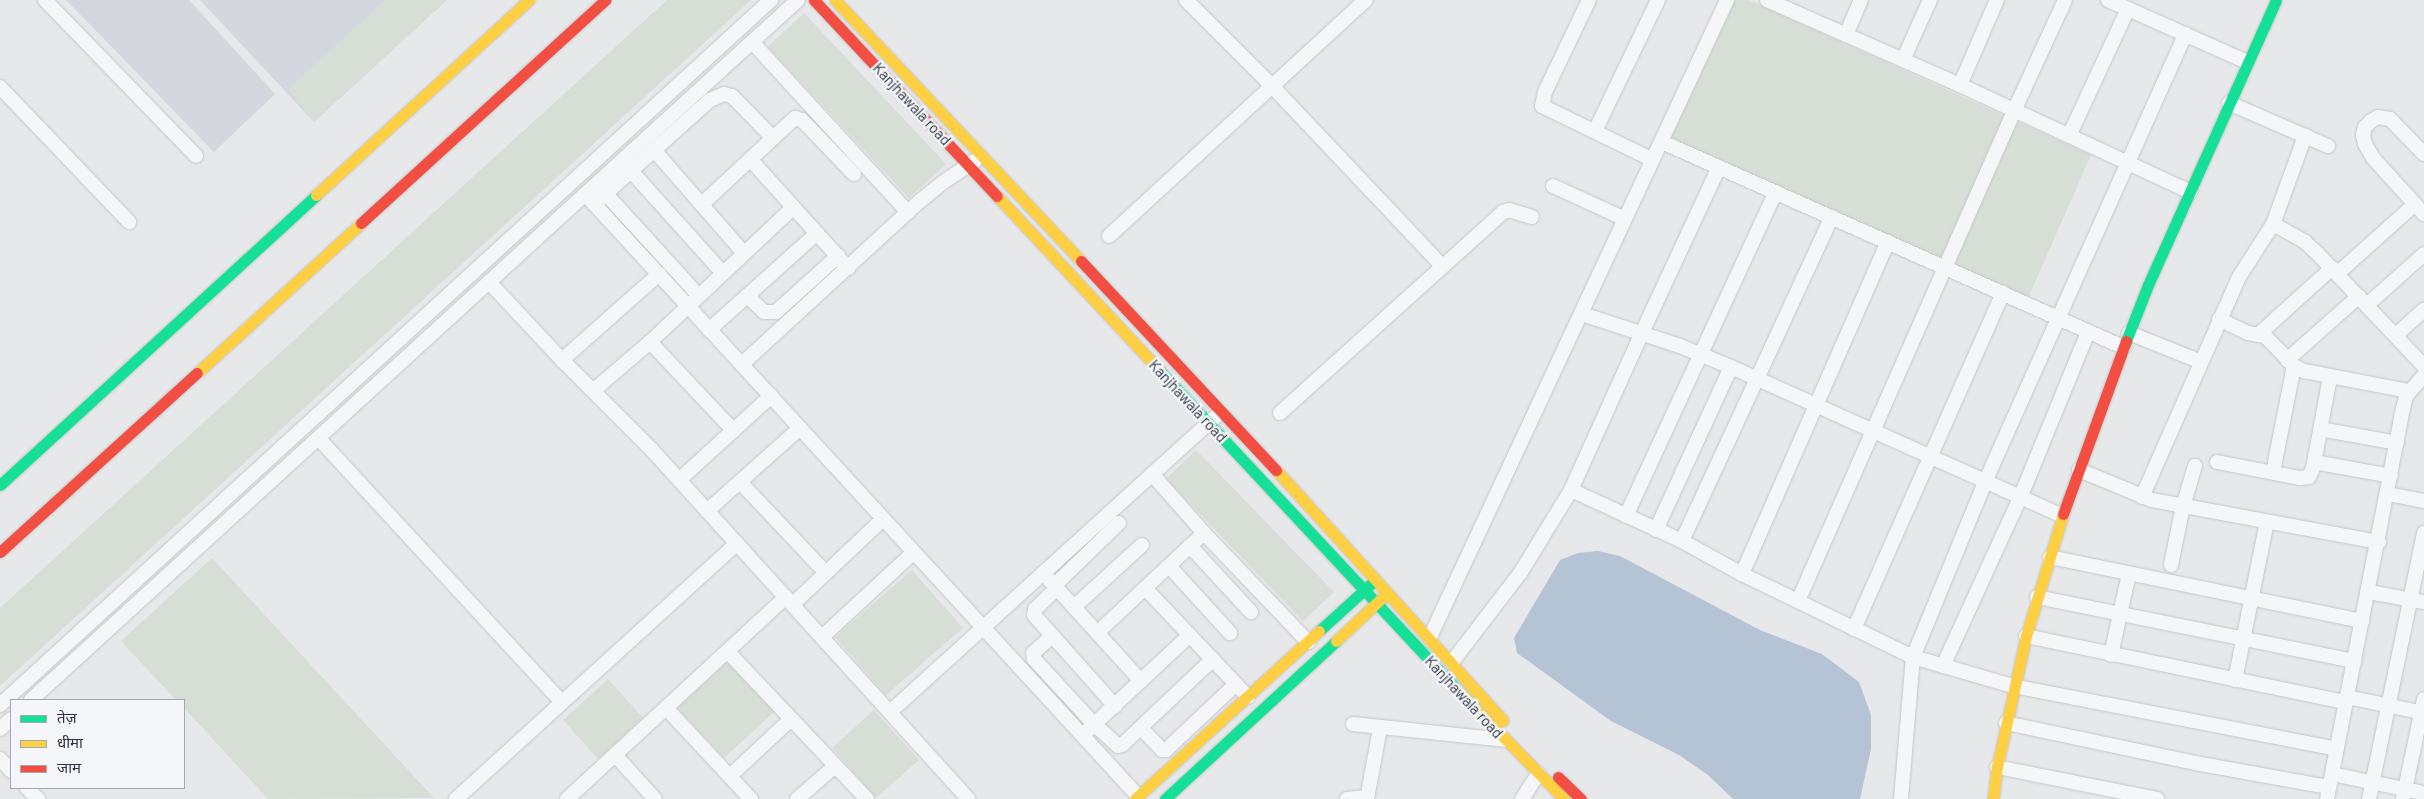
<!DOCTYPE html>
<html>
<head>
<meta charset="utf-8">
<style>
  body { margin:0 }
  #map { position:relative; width:2424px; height:799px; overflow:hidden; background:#e6e8ea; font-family:Barlow,"Noto Sans Devanagari",sans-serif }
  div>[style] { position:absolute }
  .built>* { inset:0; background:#d4d7dd }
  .green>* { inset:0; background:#d6ded6 }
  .water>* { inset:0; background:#b4c4d5 }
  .roads { filter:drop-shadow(0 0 1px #c4c6c8) drop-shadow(0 0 1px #c4c6c8) }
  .street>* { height:14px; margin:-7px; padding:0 7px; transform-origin:7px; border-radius:7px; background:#f5f6f7 }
  .fast>* { height:11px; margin:-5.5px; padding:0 5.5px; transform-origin:5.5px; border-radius:5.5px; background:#16e098 }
  .slow>* { height:11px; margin:-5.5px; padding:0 5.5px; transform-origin:5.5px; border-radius:5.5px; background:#ffcf43 }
  .jam>* { height:11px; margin:-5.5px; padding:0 5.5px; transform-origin:5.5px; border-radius:5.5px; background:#f24e42 }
  span { translate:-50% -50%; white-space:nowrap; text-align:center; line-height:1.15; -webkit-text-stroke:5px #f4f6f9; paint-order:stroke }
  .street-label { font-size:15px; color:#2b3445 }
  .legend { position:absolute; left:10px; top:699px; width:175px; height:90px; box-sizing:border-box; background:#f4f6f9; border:1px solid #a4a8b1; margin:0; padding:6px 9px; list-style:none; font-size:15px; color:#2b3445 }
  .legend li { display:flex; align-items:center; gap:10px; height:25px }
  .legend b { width:25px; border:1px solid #a4a8b1 }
</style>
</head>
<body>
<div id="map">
  <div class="built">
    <div style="clip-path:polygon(66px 0,189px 0,275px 94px,214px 152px)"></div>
    <div style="clip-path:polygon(200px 0,447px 0,314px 122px)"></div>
  </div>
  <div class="green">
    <div style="clip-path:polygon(385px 0,447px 0,314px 122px,288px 89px)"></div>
    <div style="clip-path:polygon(667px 0,751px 0,0 686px,0 608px)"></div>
    <div style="clip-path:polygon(1732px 0,1749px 0,2091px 155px,2028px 298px,1669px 139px)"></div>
    <div style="clip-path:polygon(804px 13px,946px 164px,909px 198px,768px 47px)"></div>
    <div style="clip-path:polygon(1196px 450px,1334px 592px,1303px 621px,1166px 479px)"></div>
    <div style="clip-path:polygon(212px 558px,434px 798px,268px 799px,184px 708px,184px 700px,176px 700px,121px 641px)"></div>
    <div style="clip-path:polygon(912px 570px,963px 628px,886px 695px,835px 637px)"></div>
    <div style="clip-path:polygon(728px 661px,775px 711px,724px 758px,677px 708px)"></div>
    <div style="clip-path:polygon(608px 679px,643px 718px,598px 759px,563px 720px)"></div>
    <div style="clip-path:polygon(874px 710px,919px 760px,876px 798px,832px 748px)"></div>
  </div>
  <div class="water">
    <div style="clip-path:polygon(1598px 551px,1620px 556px,1760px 630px,1822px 654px,1859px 682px,1871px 715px,1871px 749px,1860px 799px,1733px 799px,1708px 775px,1679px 755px,1611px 721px,1517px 653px,1514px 638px,1560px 560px,1578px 553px)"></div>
  </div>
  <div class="roads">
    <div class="street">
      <div style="left:45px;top:0;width:217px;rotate:45.9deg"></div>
      <div style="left:1186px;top:0;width:120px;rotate:45deg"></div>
      <div style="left:1271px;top:85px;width:249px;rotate:46.6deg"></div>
      <div style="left:1589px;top:0;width:102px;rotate:115.6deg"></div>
      <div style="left:1545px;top:92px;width:14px;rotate:102deg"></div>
      <div style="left:1542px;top:106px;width:123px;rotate:25.9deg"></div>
      <div style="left:1767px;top:0;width:211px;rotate:23.8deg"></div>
      <div style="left:1960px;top:85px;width:254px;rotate:24.9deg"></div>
      <div style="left:2108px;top:0;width:152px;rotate:24deg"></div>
      <div style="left:1846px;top:35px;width:38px;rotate:-67deg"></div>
      <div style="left:752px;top:42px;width:231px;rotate:47.5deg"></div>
      <div style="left:1903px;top:60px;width:66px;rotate:-65.8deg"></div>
      <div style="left:1960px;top:85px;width:93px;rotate:-66.5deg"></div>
      <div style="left:0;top:87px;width:187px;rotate:46.3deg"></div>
      <div style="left:2229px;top:103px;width:108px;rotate:23.5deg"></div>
      <div style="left:1595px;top:131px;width:145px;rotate:-64.3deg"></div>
      <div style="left:2069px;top:136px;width:140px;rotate:-65.1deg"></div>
      <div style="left:1662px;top:142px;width:505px;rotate:23.97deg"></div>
      <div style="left:654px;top:150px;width:137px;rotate:48.9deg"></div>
      <div style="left:2424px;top:154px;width:49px;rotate:-134.2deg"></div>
      <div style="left:2390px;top:119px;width:12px;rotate:-171deg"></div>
      <div style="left:2378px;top:117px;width:8px;rotate:150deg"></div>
      <div style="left:2371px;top:121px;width:8px;rotate:135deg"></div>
      <div style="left:2365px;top:127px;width:8px;rotate:104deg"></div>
      <div style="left:2363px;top:135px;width:9px;rotate:77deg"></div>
      <div style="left:2365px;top:144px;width:16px;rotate:60deg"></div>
      <div style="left:2373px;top:158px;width:76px;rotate:47.7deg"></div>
      <div style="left:750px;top:159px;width:147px;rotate:48deg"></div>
      <div style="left:631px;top:171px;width:137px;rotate:48deg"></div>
      <div style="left:1553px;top:186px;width:79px;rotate:24.6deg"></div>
      <div style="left:605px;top:193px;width:139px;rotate:47.6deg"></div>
      <div style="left:585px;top:194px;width:817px;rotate:47.43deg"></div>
      <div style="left:594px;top:204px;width:156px;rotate:-41.9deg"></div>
      <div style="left:710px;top:100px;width:15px;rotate:-23deg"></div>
      <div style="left:724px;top:94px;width:8px;rotate:14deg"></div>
      <div style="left:732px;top:96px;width:59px;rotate:45.7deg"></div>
      <div style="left:702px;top:204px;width:127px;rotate:-42.8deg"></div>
      <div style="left:795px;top:118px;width:7px;rotate:16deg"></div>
      <div style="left:802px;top:120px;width:75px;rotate:46.1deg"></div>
      <div style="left:2273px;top:224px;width:37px;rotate:29deg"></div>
      <div style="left:2305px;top:242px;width:16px;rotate:43deg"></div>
      <div style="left:2317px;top:253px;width:156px;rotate:46.6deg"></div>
      <div style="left:1109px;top:236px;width:349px;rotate:-42.6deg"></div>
      <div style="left:2337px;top:274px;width:105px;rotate:-41.9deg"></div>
      <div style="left:489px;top:282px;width:107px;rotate:46.9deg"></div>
      <div style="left:562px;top:360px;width:126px;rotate:45deg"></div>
      <div style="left:651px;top:449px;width:472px;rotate:47.8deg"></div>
      <div style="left:747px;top:296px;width:23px;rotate:43deg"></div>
      <div style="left:764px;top:312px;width:12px"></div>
      <div style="left:776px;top:312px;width:84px;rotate:-42.1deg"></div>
      <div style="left:2367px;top:305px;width:76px;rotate:-41.8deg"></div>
      <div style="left:1582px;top:314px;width:103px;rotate:18.1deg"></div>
      <div style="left:1680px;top:346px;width:55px;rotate:22.4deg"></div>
      <div style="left:1731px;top:367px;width:363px;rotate:24.2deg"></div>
      <div style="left:2219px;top:319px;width:32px;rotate:26deg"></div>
      <div style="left:2248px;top:333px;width:17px;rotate:10deg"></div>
      <div style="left:2265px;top:336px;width:42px;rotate:46deg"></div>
      <div style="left:2294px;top:366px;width:11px;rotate:27deg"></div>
      <div style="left:2304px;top:371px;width:107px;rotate:10.8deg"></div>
      <div style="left:709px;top:330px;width:145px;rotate:-41.9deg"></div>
      <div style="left:2129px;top:333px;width:78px;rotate:21.9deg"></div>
      <div style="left:2258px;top:335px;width:100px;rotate:-42.2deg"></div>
      <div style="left:2396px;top:335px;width:38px;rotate:-42deg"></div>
      <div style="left:650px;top:342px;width:122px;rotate:46.7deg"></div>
      <div style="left:562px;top:360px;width:130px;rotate:-41.6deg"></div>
      <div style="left:2287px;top:360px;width:96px;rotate:-41.6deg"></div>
      <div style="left:742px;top:364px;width:241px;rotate:-42.5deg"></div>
      <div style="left:920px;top:201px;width:28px;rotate:-39deg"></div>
      <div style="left:942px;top:183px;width:40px;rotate:-34deg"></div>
      <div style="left:594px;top:390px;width:74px;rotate:-40.6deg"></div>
      <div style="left:650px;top:342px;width:197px;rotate:-43.2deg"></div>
      <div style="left:1280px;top:413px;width:300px;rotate:-42deg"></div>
      <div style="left:1503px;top:212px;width:6px;rotate:-18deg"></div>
      <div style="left:1509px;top:210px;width:24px;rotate:17deg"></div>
      <div style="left:2320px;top:429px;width:78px;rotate:10.3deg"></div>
      <div style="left:319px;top:439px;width:358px;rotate:47.3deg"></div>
      <div style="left:2217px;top:462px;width:85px;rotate:10.9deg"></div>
      <div style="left:2300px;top:478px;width:9px;rotate:-6deg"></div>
      <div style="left:2309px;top:477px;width:10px;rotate:-66deg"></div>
      <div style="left:2313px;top:468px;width:93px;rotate:-79.4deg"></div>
      <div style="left:2314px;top:462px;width:78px;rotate:10.3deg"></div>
      <div style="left:2079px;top:470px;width:79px;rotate:22.3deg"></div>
      <div style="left:2152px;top:500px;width:231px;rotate:10.5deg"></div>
      <div style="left:2273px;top:472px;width:108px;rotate:-78.8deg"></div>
      <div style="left:1152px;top:474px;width:79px;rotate:48.6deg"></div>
      <div style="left:1204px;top:533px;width:151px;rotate:46.3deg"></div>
      <div style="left:679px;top:480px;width:125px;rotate:-42.4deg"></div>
      <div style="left:740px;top:482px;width:125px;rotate:46.6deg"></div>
      <div style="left:1571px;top:490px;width:122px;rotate:24.7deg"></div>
      <div style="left:1682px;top:541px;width:68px;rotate:28.8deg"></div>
      <div style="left:1742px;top:574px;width:190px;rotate:25.9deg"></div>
      <div style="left:1913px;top:657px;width:104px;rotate:16.2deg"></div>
      <div style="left:2013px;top:686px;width:330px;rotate:11deg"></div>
      <div style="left:2388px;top:494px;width:37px;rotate:11deg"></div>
      <div style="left:2142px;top:497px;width:240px;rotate:-66.2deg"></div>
      <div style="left:2239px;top:277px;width:63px;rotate:-57.3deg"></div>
      <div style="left:2273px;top:224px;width:94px;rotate:-70deg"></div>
      <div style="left:707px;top:511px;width:125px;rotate:-41.7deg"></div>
      <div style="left:1626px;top:516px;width:357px;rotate:-65.2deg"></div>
      <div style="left:1656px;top:530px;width:179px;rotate:-65.3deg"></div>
      <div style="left:1682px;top:541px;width:357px;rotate:-65.2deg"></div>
      <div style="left:1190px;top:546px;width:90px;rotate:47.3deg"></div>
      <div style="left:2050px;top:557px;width:319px;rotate:11.6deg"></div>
      <div style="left:2171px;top:565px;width:60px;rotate:-78.5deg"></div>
      <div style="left:2183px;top:506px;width:42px;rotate:-73.3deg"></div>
      <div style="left:1169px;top:566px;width:91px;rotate:47.7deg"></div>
      <div style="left:1043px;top:573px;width:146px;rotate:47.8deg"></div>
      <div style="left:1742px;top:574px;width:363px;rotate:-66.3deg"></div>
      <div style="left:1055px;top:585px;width:89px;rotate:-44.1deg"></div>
      <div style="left:1057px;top:588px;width:30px;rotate:136deg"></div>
      <div style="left:1035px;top:609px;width:6px;rotate:99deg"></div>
      <div style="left:1034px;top:615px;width:122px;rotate:48.3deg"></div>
      <div style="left:1145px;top:588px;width:150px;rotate:46.6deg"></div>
      <div style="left:2369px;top:592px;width:56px;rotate:10.3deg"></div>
      <div style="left:2037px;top:597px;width:324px;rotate:11.4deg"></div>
      <div style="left:1798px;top:601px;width:535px;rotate:-66.21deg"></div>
      <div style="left:2014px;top:111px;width:122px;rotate:-65.3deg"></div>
      <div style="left:793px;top:604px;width:124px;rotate:-43.4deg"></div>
      <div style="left:1074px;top:607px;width:92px;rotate:-42.4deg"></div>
      <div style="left:1854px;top:629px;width:368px;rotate:-66.1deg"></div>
      <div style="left:1097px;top:633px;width:146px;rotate:-43.1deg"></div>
      <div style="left:1052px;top:636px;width:25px;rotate:138deg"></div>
      <div style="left:1033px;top:653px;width:6px;rotate:81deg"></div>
      <div style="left:1034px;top:659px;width:90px;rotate:47.3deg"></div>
      <div style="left:1095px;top:725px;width:31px;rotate:42deg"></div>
      <div style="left:1118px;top:746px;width:4px;rotate:-14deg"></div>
      <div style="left:1122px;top:745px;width:125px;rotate:-43.4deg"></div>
      <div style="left:2026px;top:636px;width:327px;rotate:11.7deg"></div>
      <div style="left:822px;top:637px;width:125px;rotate:-42.7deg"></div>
      <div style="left:1430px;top:637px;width:703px;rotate:-65deg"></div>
      <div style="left:728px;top:652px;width:202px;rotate:46.6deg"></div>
      <div style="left:2111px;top:655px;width:83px;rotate:-77.5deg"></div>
      <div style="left:1452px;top:662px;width:113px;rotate:-52.5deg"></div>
      <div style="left:1521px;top:572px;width:96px;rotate:-58.6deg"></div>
      <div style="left:1571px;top:490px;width:170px;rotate:-65.7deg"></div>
      <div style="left:1641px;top:335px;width:185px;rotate:-65.1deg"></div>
      <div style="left:1943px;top:666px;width:185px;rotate:-65.4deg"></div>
      <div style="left:2020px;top:498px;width:179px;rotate:-67.7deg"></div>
      <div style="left:2235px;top:680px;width:161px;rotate:-78.6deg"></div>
      <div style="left:2347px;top:697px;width:79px;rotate:11.7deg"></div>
      <div style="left:31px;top:700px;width:1038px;rotate:-42.39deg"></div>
      <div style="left:0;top:705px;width:1045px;rotate:-42.44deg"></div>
      <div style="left:666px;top:708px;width:125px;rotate:47deg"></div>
      <div style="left:890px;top:712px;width:439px;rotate:-42.2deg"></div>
      <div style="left:2006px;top:723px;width:193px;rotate:11.9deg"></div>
      <div style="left:2195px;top:763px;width:136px;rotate:10.2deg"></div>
      <div style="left:1353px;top:724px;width:152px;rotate:6deg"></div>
      <div style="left:1141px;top:728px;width:30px;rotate:46deg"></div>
      <div style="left:1162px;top:750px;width:4px"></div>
      <div style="left:1166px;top:750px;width:96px;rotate:-43.3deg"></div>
      <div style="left:0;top:729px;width:15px;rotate:-42deg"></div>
      <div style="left:1088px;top:730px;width:139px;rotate:-43deg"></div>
      <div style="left:615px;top:755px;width:59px;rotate:47.7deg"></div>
      <div style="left:0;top:759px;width:16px;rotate:47deg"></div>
      <div style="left:1997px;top:767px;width:163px;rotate:11.3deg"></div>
      <div style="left:2332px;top:774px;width:94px;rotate:11.7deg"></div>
      <div style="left:730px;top:776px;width:83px;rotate:-43.1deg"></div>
      <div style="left:27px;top:788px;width:16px;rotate:45deg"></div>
      <div style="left:456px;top:799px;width:380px;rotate:-42.3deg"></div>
      <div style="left:567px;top:799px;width:298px;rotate:-42.7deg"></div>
      <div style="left:797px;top:799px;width:50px;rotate:-41deg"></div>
      <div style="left:1347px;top:799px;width:20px;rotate:-6deg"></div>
      <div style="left:1367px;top:799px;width:72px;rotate:-79.6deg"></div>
      <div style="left:1522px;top:799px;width:30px;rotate:-57deg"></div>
      <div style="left:1901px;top:799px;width:143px;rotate:-85.2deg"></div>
      <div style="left:1913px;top:657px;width:189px;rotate:-67.6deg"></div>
      <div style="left:1985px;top:482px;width:491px;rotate:-65.9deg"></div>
      <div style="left:2327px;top:799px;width:397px;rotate:-79deg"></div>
      <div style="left:2403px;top:409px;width:13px;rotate:-77deg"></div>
      <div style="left:2406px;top:396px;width:28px;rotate:-49deg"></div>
      <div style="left:2369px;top:799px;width:272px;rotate:-78.3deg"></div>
      <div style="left:2403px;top:799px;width:102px;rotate:-78.1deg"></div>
    </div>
    <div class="fast">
      <div style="left:2126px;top:341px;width:60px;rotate:-68.6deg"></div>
      <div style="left:2148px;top:285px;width:312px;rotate:-65.8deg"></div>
      <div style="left:1160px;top:371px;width:434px;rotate:47deg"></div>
      <div style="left:0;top:485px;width:429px;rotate:-42.5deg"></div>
      <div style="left:1319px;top:631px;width:74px;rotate:-42.3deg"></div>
      <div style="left:1165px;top:799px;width:233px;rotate:-42.7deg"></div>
    </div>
    <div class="slow">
      <div style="left:835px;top:0;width:359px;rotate:46.7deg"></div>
      <div style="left:316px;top:195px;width:289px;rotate:-42.5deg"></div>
      <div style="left:997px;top:196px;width:239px;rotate:47deg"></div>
      <div style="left:197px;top:373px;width:222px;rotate:-42.4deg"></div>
      <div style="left:1276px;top:470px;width:338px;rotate:47.8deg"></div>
      <div style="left:1336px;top:641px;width:69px;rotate:-43.2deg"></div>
      <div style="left:1456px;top:688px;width:155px;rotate:45.8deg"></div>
      <div style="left:1135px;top:799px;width:249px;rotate:-42.4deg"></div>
      <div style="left:1993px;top:799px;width:32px;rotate:-83deg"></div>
      <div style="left:1997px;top:767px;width:134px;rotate:-77.5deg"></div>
      <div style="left:2026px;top:636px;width:127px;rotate:-73.1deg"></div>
    </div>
    <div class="jam">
      <div style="left:814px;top:0;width:268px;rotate:47deg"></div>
      <div style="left:361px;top:223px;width:331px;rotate:-42.4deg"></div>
      <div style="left:1081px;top:261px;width:286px;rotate:47deg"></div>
      <div style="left:2063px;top:514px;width:184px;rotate:-70deg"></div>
      <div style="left:0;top:552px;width:266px;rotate:-42.3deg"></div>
      <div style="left:1558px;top:777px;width:32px;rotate:44deg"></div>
    </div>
  </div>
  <div class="street-label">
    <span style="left:912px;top:104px;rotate:47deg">Kanjhawala road</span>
    <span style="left:1188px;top:401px;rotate:47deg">Kanjhawala road</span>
    <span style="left:1464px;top:697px;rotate:47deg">Kanjhawala road</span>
  </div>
  <ul class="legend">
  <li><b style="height:6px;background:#16e098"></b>तेज़</li>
  <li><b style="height:6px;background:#ffcf43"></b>धीमा</li>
  <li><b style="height:6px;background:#f24e42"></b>जाम</li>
  </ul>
</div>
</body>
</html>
